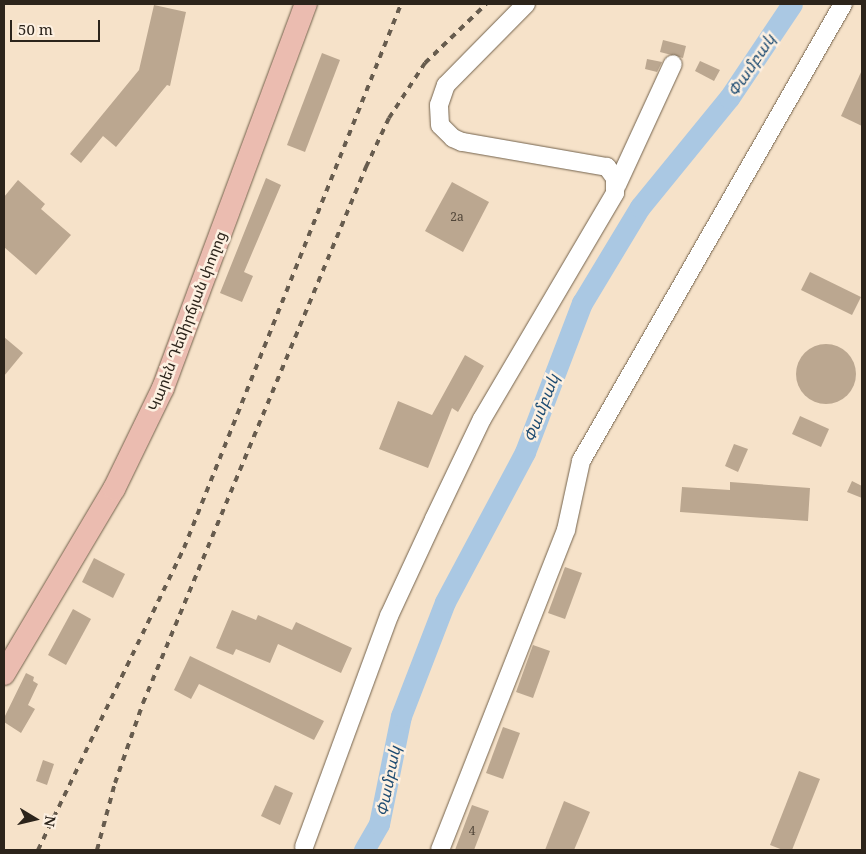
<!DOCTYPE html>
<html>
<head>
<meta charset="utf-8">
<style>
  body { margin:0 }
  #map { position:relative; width:866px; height:854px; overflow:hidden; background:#f6e2c9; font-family:"Noto Serif","Noto Sans Armenian",serif }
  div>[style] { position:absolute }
  .river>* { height:21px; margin:-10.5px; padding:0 10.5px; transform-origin:10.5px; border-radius:10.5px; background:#aac8e3 }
  .building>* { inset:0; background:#bba790 }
  .round { border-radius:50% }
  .roads { filter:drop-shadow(0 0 1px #73624c) drop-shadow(0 0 1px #73624c) }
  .minor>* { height:18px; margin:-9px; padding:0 9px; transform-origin:9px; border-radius:9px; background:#fff }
  .major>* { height:22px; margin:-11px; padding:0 11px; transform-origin:11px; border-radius:11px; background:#ebbcb0 }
  .rail>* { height:4px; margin-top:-2px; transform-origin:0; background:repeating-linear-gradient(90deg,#675c4e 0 6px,transparent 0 12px) }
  span { translate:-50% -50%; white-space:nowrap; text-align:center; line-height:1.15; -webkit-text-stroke:5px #fdf0e1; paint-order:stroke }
  .number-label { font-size:12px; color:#504538 }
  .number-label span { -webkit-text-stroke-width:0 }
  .street-label { font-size:15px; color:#2c241b }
  .water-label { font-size:16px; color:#1e4c72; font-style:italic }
  .frame { position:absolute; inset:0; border:5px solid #2c241b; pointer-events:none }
  .north { position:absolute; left:10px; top:794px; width:50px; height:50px; -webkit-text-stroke:4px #fdf0e1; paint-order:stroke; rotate:99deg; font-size:14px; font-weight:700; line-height:20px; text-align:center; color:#2c241b }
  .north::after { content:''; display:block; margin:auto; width:18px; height:22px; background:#2c241b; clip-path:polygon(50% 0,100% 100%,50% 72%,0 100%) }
  .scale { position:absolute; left:10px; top:20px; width:90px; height:22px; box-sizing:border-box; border:2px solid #2c241b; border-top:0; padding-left:6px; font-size:15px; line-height:18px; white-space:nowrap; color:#2c241b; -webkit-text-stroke:4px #fdf0e1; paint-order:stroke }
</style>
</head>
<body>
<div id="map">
  <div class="river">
    <div style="left:364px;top:850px;width:30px;rotate:-60deg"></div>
    <div style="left:379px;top:824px;width:110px;rotate:-78.5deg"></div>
    <div style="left:401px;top:716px;width:122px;rotate:-68.9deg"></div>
    <div style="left:445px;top:602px;width:170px;rotate:-61.9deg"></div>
    <div style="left:525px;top:452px;width:160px;rotate:-69.1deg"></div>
    <div style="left:582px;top:303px;width:112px;rotate:-58.9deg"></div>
    <div style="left:640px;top:207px;width:141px;rotate:-50.8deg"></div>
    <div style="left:729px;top:98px;width:113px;rotate:-56.2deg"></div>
  </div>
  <div class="building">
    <div style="clip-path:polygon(154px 5px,186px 12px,170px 86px,167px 85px,116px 147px,103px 136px,81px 163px,70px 154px,139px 70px)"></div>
    <div style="clip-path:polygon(663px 40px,686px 46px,683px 58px,660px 52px)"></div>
    <div style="clip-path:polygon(322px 53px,340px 60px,305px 152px,287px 145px)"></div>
    <div style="clip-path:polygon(647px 59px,662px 62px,657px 72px,645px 69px)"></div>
    <div style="clip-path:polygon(700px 61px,720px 70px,714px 81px,695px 71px)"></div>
    <div style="clip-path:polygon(862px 70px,862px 126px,841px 116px)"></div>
    <div style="clip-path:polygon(266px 178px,281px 185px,244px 272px,253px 276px,242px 302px,220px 293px)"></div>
    <div style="clip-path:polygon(18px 180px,45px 204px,41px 209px,71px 235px,36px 275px,4px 247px,4px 197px)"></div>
    <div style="clip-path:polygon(452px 182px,489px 202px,463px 252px,425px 231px)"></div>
    <div style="clip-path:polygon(810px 272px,861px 297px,852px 315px,801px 290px)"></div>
    <div style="clip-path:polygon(4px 337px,23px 353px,4px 376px)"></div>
    <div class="round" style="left:796px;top:344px;width:60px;height:60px"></div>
    <div style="clip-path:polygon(465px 355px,484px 366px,458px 412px,452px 408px,428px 468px,379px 449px,398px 401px,432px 415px)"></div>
    <div style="clip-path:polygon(800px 416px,829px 429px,821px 447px,792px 434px)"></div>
    <div style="clip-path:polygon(734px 444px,748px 449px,738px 472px,725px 466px)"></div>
    <div style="clip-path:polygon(852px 481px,862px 486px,862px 498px,847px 492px)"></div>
    <div style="clip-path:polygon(730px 482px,810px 488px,808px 521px,680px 512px,682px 487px,730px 490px)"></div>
    <div style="clip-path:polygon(94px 558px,125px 574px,113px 598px,82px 582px)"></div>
    <div style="clip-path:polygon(565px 567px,582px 573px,565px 619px,548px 613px)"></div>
    <div style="clip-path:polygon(73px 609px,91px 619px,66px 665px,48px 655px)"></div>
    <div style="clip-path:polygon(232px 610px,256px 620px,258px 615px,292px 630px,296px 622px,352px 648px,341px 673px,278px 644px,270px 663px,236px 649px,233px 655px,216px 648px)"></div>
    <div style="clip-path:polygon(533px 645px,550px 651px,533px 698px,516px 692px)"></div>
    <div style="clip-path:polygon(190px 656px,324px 721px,314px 740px,199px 684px,191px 699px,174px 690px)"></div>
    <div style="clip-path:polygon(26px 673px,34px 677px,33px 681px,38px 684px,28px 705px,35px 709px,21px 733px,4px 722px,4px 718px)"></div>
    <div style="clip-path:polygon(503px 727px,520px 733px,503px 779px,486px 773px)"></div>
    <div style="clip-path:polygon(43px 760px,54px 764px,47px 785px,36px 781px)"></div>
    <div style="clip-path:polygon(799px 771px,820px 779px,792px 850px,783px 850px,770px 845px)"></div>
    <div style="clip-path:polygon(275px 785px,293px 793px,280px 825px,261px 816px)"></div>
    <div style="clip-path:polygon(564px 801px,590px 812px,574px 850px,545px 850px)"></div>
    <div style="clip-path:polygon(472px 805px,489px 811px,474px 850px,455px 850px)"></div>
  </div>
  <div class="roads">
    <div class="minor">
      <div style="left:617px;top:185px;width:133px;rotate:-65.2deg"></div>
      <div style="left:304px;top:847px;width:246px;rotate:-69.8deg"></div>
      <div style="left:389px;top:616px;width:107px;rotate:-65.1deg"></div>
      <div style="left:434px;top:519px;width:111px;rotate:-64.4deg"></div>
      <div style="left:482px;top:419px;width:262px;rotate:-59.5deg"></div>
      <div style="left:615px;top:193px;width:15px;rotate:-90deg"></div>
      <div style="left:615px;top:178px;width:14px;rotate:-126deg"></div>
      <div style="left:607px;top:167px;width:147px;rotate:-170.2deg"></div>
      <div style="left:462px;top:142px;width:10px;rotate:-156deg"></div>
      <div style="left:453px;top:138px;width:18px;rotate:-135deg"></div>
      <div style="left:440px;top:125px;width:20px;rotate:-93deg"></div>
      <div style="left:439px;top:105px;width:21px;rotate:-71deg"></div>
      <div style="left:446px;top:85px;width:114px;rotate:-45.4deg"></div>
      <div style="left:440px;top:850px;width:344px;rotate:-68.5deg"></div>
      <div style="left:566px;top:530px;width:71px;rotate:-77.7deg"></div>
      <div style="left:581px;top:461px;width:527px;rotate:-60.17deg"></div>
    </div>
    <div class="major">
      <div style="left:4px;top:674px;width:215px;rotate:-59.3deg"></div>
      <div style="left:114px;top:489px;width:112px;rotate:-64.1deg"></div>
      <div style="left:163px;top:388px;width:410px;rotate:-69.6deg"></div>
    </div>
  </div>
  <div class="rail">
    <div style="left:38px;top:850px;width:335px;rotate:-64.2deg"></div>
    <div style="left:184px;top:548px;width:586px;rotate:-68.25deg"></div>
    <div style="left:97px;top:850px;width:69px;rotate:-75deg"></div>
    <div style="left:115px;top:783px;width:85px;rotate:-70.7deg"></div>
    <div style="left:143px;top:703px;width:581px;rotate:-67.41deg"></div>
    <div style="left:366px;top:167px;width:54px;rotate:-64.9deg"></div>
    <div style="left:389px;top:118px;width:66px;rotate:-56.8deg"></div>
    <div style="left:425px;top:63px;width:85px;rotate:-44deg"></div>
  </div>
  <div class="number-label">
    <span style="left:457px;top:217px">2a</span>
    <span style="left:472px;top:831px">4</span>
  </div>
  <div class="street-label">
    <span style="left:187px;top:321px;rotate:-69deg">Կարեն Դեմիրճյան փողոց</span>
  </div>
  <div class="water-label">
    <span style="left:751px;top:65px;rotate:-56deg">Փամբակ</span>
    <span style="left:541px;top:408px;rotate:-69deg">Փամբակ</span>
    <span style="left:388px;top:781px;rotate:-79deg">Փամբակ</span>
  </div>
  <div class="frame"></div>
  <div class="north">N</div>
  <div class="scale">50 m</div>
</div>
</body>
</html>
